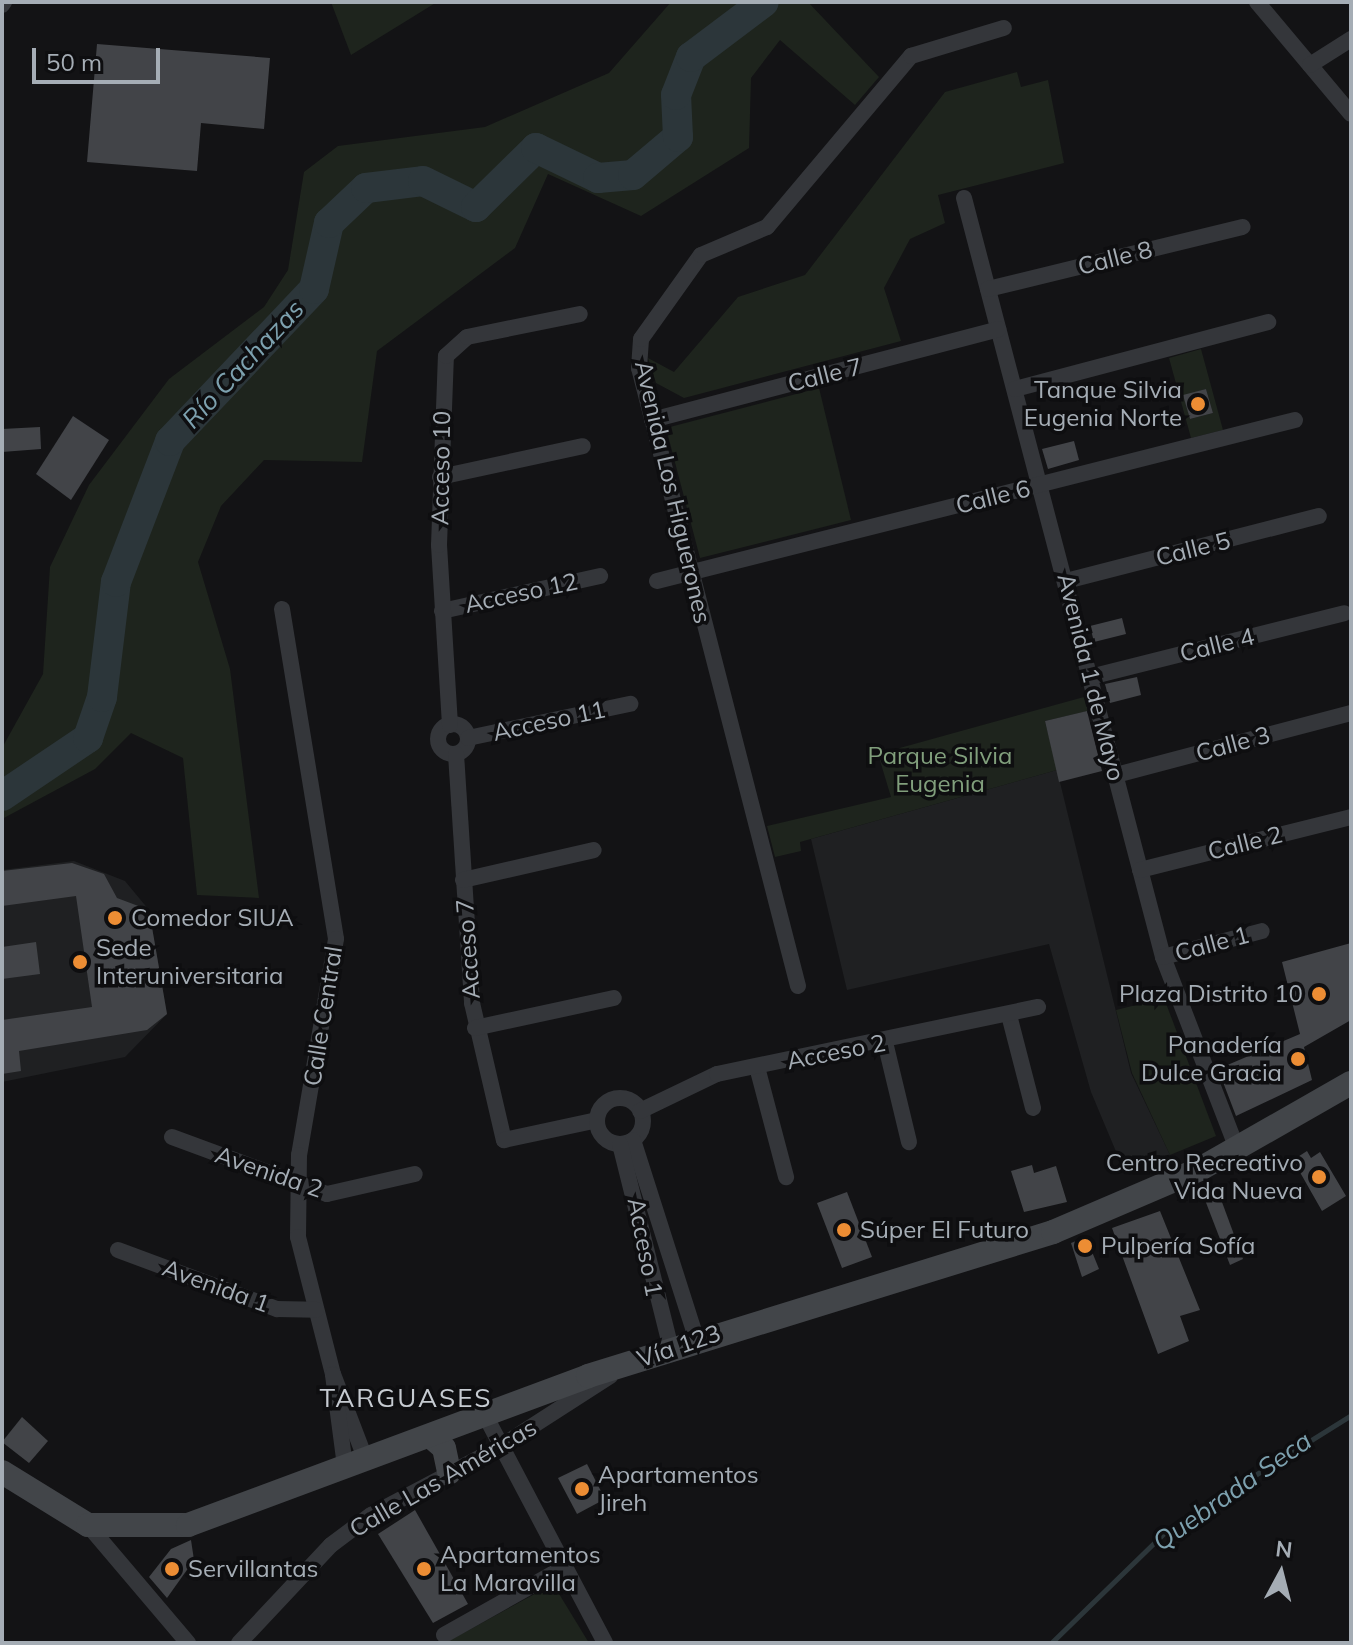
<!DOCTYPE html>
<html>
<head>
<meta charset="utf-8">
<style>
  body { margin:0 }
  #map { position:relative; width:1353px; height:1645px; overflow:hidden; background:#131315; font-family:Mulish,sans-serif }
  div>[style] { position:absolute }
  .built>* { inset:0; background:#1f2022 }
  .green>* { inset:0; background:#1e241d }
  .stream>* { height:5px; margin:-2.5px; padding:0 2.5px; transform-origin:2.5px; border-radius:2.5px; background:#2c363a }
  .river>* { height:30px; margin:-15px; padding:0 15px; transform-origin:15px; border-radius:15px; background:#2c363a }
  .building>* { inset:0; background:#424448 }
  .street>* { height:16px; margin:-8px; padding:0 8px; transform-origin:8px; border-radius:8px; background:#34363a }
  .street>.ring { margin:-8px; padding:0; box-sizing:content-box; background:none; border:16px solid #34363a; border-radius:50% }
  .secondary>* { height:24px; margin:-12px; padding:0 12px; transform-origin:12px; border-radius:12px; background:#424549 }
  .dots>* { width:22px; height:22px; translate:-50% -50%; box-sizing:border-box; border:4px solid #0e0e10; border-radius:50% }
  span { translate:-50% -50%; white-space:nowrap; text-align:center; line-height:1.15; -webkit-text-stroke:7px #0e0e10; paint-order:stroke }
  .street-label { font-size:24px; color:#a5adb5 }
  .poi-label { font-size:24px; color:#a5adb5 }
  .right { translate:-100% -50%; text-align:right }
  .left { translate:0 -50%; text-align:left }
  .park-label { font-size:24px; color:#819f7c }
  .water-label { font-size:26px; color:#7da1af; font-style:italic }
  .neighbourhood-label { font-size:26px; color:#c6cbd1; letter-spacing:2px }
  .frame { position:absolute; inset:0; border:4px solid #a5adb5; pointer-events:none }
  .north { position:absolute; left:1241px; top:1533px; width:80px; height:80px; -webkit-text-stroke:6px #0e0e10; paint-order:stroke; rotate:7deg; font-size:22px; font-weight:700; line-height:32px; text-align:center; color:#a5adb5 }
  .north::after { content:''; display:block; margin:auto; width:28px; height:36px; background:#a5adb5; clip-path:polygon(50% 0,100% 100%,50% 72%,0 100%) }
  .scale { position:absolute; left:32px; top:48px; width:128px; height:36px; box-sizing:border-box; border:4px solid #a5adb5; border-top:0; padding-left:10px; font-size:24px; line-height:28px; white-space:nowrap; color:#a5adb5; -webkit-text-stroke:6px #0e0e10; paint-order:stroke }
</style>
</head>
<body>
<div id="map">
  <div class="built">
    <div style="clip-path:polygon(1057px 770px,1131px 1073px,1170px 1155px,1125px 1173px,1091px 1092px,1049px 944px,847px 990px,811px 839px)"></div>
    <div style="clip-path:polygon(74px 861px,125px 881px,149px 910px,167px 1014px,125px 1057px,2px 1082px,2px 870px)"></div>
  </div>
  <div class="green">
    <div style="clip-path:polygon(331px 2px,437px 2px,351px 55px)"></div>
    <div style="clip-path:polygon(671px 2px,808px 2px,879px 77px,855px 105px,780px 40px,751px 78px,749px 148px,641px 216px,548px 174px,515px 248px,377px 351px,362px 462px,264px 460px,221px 506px,198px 562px,230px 669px,259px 898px,197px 895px,183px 758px,131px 733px,95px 769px,2px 819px,2px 748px,43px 674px,50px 567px,89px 485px,169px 379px,264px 307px,288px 270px,304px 172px,338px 146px,485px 127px,609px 73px)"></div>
    <div style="clip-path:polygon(1017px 72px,1021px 87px,1048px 80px,1064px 163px,938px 195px,945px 223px,910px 239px,884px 288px,901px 341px,684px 398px,656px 383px,648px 358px,674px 372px,738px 297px,805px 275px,945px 92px)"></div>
    <div style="clip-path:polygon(evenodd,1201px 349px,1223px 430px,1191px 438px,1169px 358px,1201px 349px,1206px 389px,1213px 413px,1190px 419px,1184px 396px,1206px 389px)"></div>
    <div style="clip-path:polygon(819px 388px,851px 520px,700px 558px,666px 428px)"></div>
    <div style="clip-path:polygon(1084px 697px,1088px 711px,1045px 721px,1057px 770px,800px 842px,801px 851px,775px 857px,767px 826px,891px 797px,878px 754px)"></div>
    <div style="clip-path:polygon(1164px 998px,1216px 1136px,1170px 1155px,1132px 1073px,1116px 1010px)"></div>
    <div style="clip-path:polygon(553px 1584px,589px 1643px,447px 1642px)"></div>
  </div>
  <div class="stream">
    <div style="left:1051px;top:1643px;width:162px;rotate:-44.2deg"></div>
    <div style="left:1167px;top:1530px;width:217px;rotate:-32deg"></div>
  </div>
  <div class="river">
    <div style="left:2px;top:796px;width:104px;rotate:-34deg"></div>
    <div style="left:88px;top:738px;width:43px;rotate:-71.1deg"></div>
    <div style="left:102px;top:697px;width:116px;rotate:-83.1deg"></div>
    <div style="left:116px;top:582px;width:151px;rotate:-69deg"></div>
    <div style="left:170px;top:441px;width:209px;rotate:-46.5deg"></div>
    <div style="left:314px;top:289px;width:68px;rotate:-77.2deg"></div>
    <div style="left:329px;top:223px;width:51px;rotate:-43.4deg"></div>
    <div style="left:366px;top:188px;width:57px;rotate:-7deg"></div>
    <div style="left:423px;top:181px;width:59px;rotate:26.1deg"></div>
    <div style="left:476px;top:207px;width:84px;rotate:-44.5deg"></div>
    <div style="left:536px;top:148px;width:69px;rotate:25.8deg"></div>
    <div style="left:598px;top:178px;width:35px;rotate:-5deg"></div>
    <div style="left:633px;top:175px;width:59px;rotate:-40.2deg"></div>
    <div style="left:678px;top:137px;width:42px;rotate:-92.7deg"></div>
    <div style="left:676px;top:95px;width:41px;rotate:-68.5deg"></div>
    <div style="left:691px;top:57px;width:91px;rotate:-37deg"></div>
  </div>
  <div class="building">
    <div style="clip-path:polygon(97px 44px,270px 58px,264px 129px,201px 123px,197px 171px,87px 162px)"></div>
    <div style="clip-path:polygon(1206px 389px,1213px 413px,1190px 419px,1183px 395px)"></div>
    <div style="clip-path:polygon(73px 416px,109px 440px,71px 500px,36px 474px)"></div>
    <div style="clip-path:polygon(40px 427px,41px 449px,2px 452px,2px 429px)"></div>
    <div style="clip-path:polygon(1074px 441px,1079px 460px,1048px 469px,1042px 449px)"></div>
    <div style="clip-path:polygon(1122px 618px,1126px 634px,1094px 642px,1090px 626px)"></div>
    <div style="clip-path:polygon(1137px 677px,1141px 695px,1110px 703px,1105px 684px)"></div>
    <div style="clip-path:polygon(1087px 711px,1102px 771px,1059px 782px,1045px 721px)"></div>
    <div style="clip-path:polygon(72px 863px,104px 874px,117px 898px,149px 910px,167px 1014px,147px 1030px,19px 1051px,21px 1071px,2px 1074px,2px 1020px,92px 1007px,76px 896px,2px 906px,2px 871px)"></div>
    <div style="clip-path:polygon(36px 942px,40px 974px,2px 979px,2px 947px)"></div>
    <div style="clip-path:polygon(1351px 943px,1351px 1020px,1304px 1047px,1312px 1080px,1236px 1116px,1218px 1069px,1300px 1034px,1282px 962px)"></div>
    <div style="clip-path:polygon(1307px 1151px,1311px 1158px,1320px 1152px,1346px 1196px,1322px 1211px,1293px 1160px)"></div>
    <div style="clip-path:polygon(1032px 1165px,1034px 1173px,1056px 1166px,1067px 1202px,1024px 1212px,1011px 1171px)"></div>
    <div style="clip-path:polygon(847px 1192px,872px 1257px,842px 1268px,817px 1203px)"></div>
    <div style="clip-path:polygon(1219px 1194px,1243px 1259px,1230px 1265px,1205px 1200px)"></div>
    <div style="clip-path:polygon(1160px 1211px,1200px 1310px,1180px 1316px,1189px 1341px,1158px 1354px,1112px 1228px)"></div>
    <div style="clip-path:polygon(1086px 1237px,1099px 1269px,1082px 1277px,1071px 1243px)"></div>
    <div style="clip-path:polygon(22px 1417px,48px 1441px,29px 1463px,2px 1442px)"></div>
    <div style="clip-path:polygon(587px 1464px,605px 1499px,577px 1514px,558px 1478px)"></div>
    <div style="clip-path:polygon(415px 1510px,468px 1604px,433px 1623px,378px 1534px)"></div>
    <div style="clip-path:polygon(191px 1540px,194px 1560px,167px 1598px,149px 1577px,171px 1549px)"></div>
  </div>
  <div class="street">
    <div style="left:1257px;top:2px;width:146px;rotate:50deg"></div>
    <div style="left:2px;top:5px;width:4px;rotate:-56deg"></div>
    <div style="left:1310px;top:65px;width:49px;rotate:-32.4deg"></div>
    <div style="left:964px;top:198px;width:785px;rotate:75.31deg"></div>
    <div style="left:1163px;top:957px;width:206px;rotate:68.9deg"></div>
    <div style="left:988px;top:289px;width:262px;rotate:-13.7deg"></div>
    <div style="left:1015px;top:389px;width:262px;rotate:-14.8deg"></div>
    <div style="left:652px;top:420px;width:358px;rotate:-14.7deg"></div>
    <div style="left:440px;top:477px;width:146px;rotate:-12.2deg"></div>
    <div style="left:657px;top:581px;width:658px;rotate:-14.16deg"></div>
    <div style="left:1066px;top:581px;width:261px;rotate:-14.4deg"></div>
    <div style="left:282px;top:609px;width:334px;rotate:80.7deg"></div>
    <div style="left:336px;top:939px;width:219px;rotate:99.7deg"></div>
    <div style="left:299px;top:1155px;width:82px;rotate:90.7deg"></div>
    <div style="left:298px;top:1237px;width:141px;rotate:75.7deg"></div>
    <div style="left:333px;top:1374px;width:90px;rotate:69.1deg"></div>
    <div style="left:442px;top:611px;width:162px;rotate:-12.5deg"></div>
    <div style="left:1090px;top:677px;width:262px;rotate:-14.1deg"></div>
    <div class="ring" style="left:438px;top:724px;width:14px;height:14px"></div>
    <div style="left:450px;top:725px;width:180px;rotate:-93.5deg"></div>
    <div style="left:439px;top:545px;width:189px;rotate:-87.9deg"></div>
    <div style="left:446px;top:356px;width:28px;rotate:-42deg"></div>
    <div style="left:467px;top:337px;width:115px;rotate:-11.5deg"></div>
    <div style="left:468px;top:738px;width:166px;rotate:-11.9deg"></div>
    <div style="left:456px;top:754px;width:250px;rotate:86.3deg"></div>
    <div style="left:472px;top:1003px;width:141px;rotate:76.9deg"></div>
    <div style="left:504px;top:1140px;width:95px;rotate:-12.1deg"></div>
    <div style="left:1116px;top:775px;width:243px;rotate:-14.8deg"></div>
    <div style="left:1140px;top:870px;width:218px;rotate:-14.1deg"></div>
    <div style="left:463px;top:880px;width:134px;rotate:-12.9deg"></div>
    <div style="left:1163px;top:957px;width:102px;rotate:-14.7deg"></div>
    <div style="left:798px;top:986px;width:638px;rotate:-104.43deg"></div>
    <div style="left:639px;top:368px;width:29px;rotate:-86deg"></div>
    <div style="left:641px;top:339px;width:103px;rotate:-54.5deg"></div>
    <div style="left:701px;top:255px;width:72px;rotate:-23deg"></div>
    <div style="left:767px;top:227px;width:224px;rotate:-49.9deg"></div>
    <div style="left:911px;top:56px;width:97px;rotate:-16.8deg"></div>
    <div style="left:1009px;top:1015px;width:96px;rotate:75.5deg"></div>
    <div style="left:475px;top:1028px;width:142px;rotate:-12.2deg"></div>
    <div style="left:885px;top:1042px;width:103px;rotate:76.5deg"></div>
    <div style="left:757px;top:1067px;width:114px;rotate:75.2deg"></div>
    <div class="ring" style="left:597px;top:1098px;width:30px;height:30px"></div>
    <div style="left:640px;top:1111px;width:85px;rotate:-25.7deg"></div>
    <div style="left:717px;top:1074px;width:328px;rotate:-11.8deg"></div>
    <div style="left:172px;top:1137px;width:165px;rotate:20.2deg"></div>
    <div style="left:327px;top:1194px;width:90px;rotate:-12.8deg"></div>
    <div style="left:633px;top:1140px;width:210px;rotate:72.3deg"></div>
    <div style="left:620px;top:1144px;width:211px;rotate:76deg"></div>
    <div style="left:118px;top:1250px;width:170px;rotate:20.4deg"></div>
    <div style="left:277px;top:1309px;width:39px;rotate:1deg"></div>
    <div style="left:333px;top:1375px;width:92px;rotate:82.5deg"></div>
    <div style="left:486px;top:1417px;width:255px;rotate:62.2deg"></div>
    <div style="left:88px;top:1525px;width:155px;rotate:49.7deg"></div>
    <div style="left:444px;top:1635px;width:137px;rotate:-29.4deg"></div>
    <div style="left:239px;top:1643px;width:134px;rotate:-46.8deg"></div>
    <div style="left:331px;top:1545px;width:50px;rotate:-36.9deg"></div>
    <div style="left:371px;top:1515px;width:146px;rotate:-27.8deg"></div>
    <div style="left:500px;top:1447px;width:131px;rotate:-32.8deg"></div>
  </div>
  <div class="secondary">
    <div style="left:430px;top:1436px;width:18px;rotate:41deg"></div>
    <div style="left:444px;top:1448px;width:25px;rotate:78deg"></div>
    <div style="left:2px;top:1472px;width:101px;rotate:31.6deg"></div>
    <div style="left:88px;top:1525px;width:100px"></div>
    <div style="left:188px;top:1525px;width:427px;rotate:-20.4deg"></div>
    <div style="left:588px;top:1376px;width:487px;rotate:-17.2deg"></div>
    <div style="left:1053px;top:1232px;width:160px;rotate:-23.2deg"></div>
    <div style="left:1200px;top:1169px;width:174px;rotate:-29.7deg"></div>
  </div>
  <div class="dots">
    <div style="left:1198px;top:404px;background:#ec8d34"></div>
    <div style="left:115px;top:918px;background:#ec8d34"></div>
    <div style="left:80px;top:962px;background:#ec8d34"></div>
    <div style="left:1319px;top:994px;background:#ec8d34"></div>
    <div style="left:1298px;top:1059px;background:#ec8d34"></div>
    <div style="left:1319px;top:1177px;background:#ec8d34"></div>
    <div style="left:844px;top:1230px;background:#ec8d34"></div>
    <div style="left:1085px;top:1246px;background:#ec8d34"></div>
    <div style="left:582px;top:1489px;background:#ec8d34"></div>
    <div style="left:172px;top:1569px;background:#ec8d34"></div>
    <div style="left:424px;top:1569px;background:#ec8d34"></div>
  </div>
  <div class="street-label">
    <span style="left:1115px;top:258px;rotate:-14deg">Calle 8</span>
    <span style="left:825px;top:375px;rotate:-14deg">Calle 7</span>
    <span style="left:441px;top:468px;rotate:-89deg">Acceso 10</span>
    <span style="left:673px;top:492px;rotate:77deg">Avenida Los Higuerones</span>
    <span style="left:993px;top:497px;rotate:-14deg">Calle 6</span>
    <span style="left:1193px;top:549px;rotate:-14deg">Calle 5</span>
    <span style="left:521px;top:593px;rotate:-12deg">Acceso 12</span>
    <span style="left:1217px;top:645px;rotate:-14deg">Calle 4</span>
    <span style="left:1091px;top:677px;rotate:76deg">Avenida 1 de Mayo</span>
    <span style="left:549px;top:721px;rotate:-12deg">Acceso 11</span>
    <span style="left:1233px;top:744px;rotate:-15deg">Calle 3</span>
    <span style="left:1245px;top:843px;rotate:-14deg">Calle 2</span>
    <span style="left:1212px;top:944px;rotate:-15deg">Calle 1</span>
    <span style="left:468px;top:949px;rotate:-94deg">Acceso 7</span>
    <span style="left:323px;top:1016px;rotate:-81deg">Calle Central</span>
    <span style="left:836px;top:1052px;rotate:-11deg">Acceso 2</span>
    <span style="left:269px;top:1172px;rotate:19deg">Avenida 2</span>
    <span style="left:645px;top:1247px;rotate:79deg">Acceso 1</span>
    <span style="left:216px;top:1286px;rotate:20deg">Avenida 1</span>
    <span style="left:679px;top:1346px;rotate:-19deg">Vía 123</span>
    <span style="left:443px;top:1478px;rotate:-30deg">Calle Las Américas</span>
  </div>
  <div class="poi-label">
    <span class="right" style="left:1182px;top:404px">Tanque Silvia<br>Eugenia Norte</span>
    <span class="left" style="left:131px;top:918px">Comedor SIUA</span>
    <span class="left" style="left:96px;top:962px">Sede<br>Interuniversitaria</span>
    <span class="right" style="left:1303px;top:994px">Plaza Distrito 10</span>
    <span class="right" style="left:1282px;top:1059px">Panadería<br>Dulce Gracia</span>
    <span class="right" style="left:1303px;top:1177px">Centro Recreativo<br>Vida Nueva</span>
    <span class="left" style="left:860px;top:1230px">Súper El Futuro</span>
    <span class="left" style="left:1101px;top:1246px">Pulpería Sofía</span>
    <span class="left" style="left:598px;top:1489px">Apartamentos<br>Jireh</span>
    <span class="left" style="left:440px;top:1569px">Apartamentos<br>La Maravilla</span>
    <span class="left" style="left:188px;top:1569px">Servillantas</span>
  </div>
  <div class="park-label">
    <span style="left:940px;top:770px">Parque Silvia<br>Eugenia</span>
  </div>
  <div class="water-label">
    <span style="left:243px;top:364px;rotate:-47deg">Río Cachazas</span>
    <span style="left:1232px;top:1491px;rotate:-35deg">Quebrada Seca</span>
  </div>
  <div class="neighbourhood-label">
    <span style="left:406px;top:1398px">TARGUASES</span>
  </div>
  <div class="frame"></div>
  <div class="north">N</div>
  <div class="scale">50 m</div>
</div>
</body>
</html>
